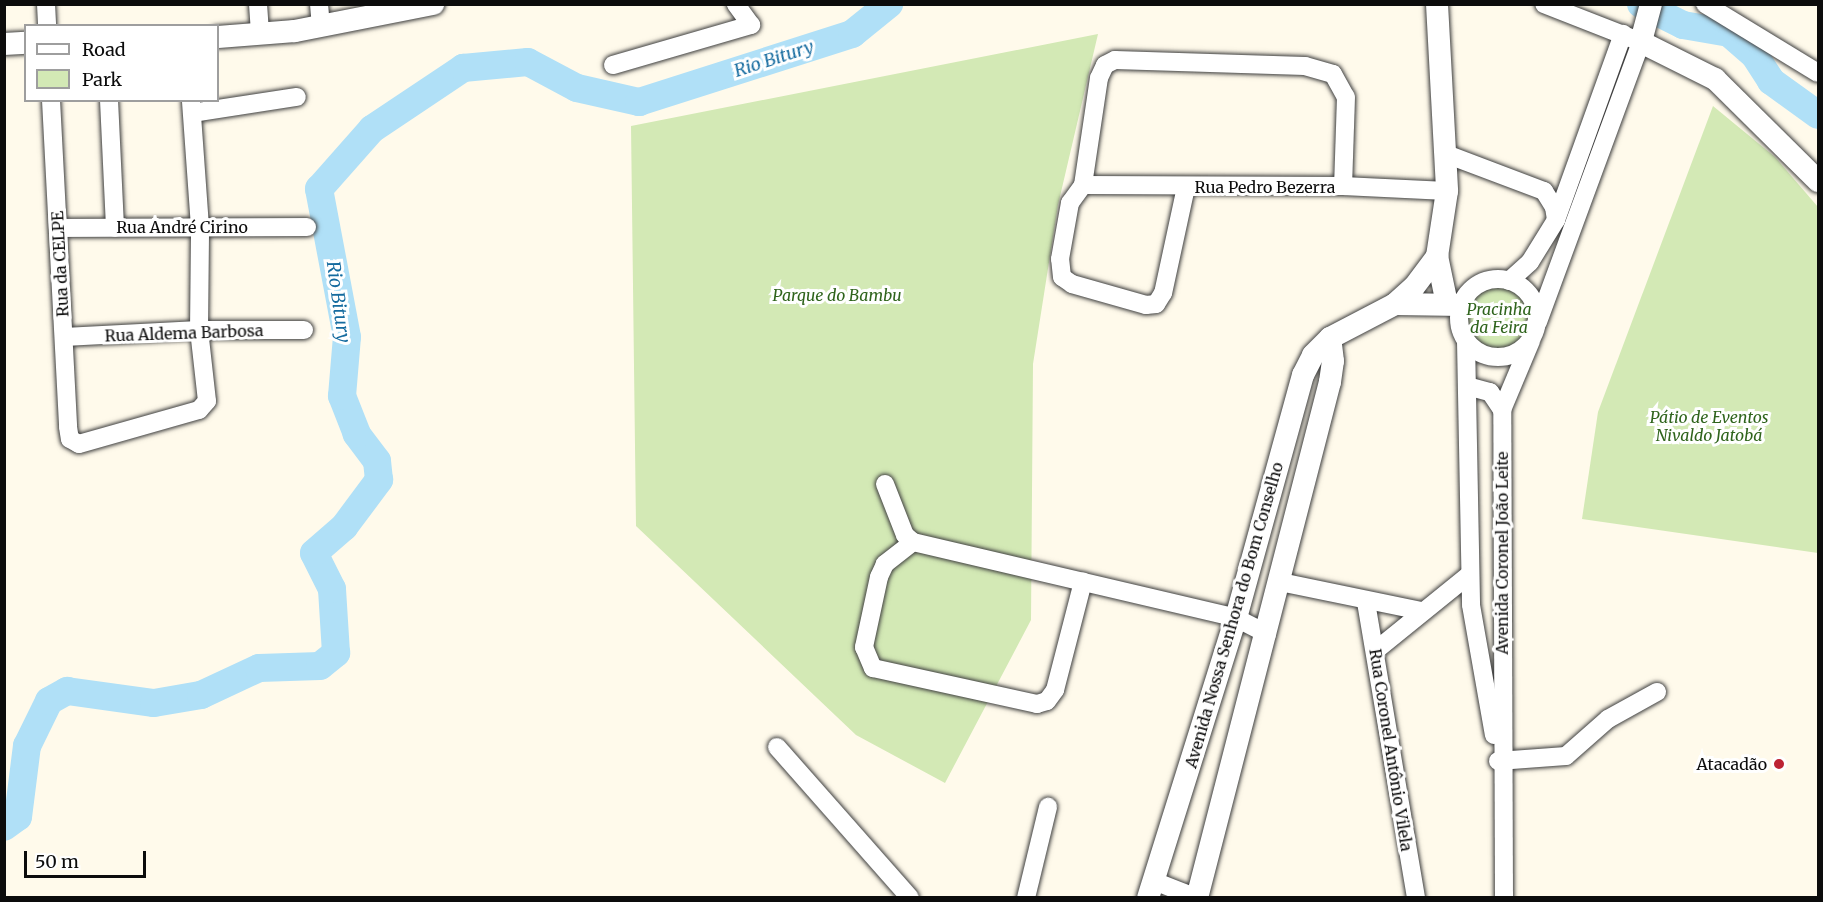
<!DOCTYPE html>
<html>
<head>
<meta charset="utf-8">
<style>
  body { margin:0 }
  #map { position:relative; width:1823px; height:902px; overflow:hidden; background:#fffaeb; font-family:Merriweather,serif }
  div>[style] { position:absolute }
  .green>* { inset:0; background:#d3e9b5 }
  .round { border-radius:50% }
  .river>* { height:28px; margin:-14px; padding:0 14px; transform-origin:14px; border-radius:14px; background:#b0e0f7 }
  .roads { filter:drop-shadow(0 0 2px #3f3f3f) drop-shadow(0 0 2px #3f3f3f) }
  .minor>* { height:18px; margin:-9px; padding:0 9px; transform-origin:9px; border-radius:9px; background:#fff }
  .minor>.ring { margin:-9px; padding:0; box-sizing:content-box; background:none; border:18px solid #fff; border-radius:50% }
  .tertiary>* { height:22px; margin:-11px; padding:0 11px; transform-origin:11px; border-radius:11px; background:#fff }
  .dots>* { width:16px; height:16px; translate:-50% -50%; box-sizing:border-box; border:3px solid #fff; border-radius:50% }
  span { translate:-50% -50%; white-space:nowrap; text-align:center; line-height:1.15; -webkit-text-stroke:6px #fff; paint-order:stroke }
  .street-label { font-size:16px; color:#0c0c0c }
  .park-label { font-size:16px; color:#2f641c; font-style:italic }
  .poi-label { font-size:16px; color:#0c0c0c }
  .right { translate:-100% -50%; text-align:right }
  .water-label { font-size:18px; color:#156b9f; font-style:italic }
  .frame { position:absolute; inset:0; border:6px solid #0c0c0c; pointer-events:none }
  .legend { position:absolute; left:24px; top:24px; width:195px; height:78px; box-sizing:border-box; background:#fff; border:2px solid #9e9e9e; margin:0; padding:8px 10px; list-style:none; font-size:18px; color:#0c0c0c }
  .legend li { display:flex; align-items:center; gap:12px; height:30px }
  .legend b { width:30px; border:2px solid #9e9e9e }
  .scale { position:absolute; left:24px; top:851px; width:122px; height:27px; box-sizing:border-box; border:3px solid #0c0c0c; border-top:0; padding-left:8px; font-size:18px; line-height:21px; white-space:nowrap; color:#0c0c0c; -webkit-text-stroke:4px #fff; paint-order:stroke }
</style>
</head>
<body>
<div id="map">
  <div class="green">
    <div style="clip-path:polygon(1098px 34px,1058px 205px,1033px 364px,1031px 620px,945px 783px,856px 735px,636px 526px,631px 126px)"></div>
    <div style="clip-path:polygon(1713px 106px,1775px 157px,1818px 207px,1818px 553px,1582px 519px,1598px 412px)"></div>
    <div class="round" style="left:1465px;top:284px;width:68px;height:68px"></div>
  </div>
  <div class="river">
    <div style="left:1641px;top:4px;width:47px;rotate:26.6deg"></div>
    <div style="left:1683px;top:25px;width:47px;rotate:9.9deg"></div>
    <div style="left:1729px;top:33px;width:35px;rotate:41deg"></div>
    <div style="left:1755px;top:56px;width:30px;rotate:57deg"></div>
    <div style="left:1771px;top:81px;width:58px;rotate:35.9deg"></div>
    <div style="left:4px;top:827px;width:17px;rotate:-36deg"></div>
    <div style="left:18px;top:817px;width:72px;rotate:-82.8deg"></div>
    <div style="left:27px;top:746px;width:50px;rotate:-63.9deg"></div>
    <div style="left:49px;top:701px;width:21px;rotate:-29deg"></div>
    <div style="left:67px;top:691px;width:88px;rotate:7.9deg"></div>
    <div style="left:154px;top:703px;width:48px;rotate:-9.7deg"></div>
    <div style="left:201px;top:695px;width:64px;rotate:-25deg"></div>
    <div style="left:259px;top:668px;width:61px;rotate:-1.9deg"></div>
    <div style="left:320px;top:666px;width:21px;rotate:-39deg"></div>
    <div style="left:336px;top:653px;width:64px;rotate:-93.6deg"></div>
    <div style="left:332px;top:589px;width:40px;rotate:-116.6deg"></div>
    <div style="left:314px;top:553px;width:40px;rotate:-41deg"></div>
    <div style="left:344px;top:527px;width:59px;rotate:-53.3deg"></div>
    <div style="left:379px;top:480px;width:19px;rotate:-96deg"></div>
    <div style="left:377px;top:461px;width:34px;rotate:-127deg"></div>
    <div style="left:357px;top:434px;width:41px;rotate:-111.5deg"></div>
    <div style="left:342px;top:396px;width:59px;rotate:-85.2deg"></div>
    <div style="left:347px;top:337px;width:151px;rotate:-100.7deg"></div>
    <div style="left:319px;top:189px;width:80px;rotate:-48.5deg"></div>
    <div style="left:372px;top:129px;width:110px;rotate:-33.8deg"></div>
    <div style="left:463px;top:68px;width:65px;rotate:-5.3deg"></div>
    <div style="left:528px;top:62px;width:55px;rotate:28deg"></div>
    <div style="left:577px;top:88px;width:64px;rotate:12.7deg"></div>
    <div style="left:639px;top:102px;width:224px;rotate:-17.7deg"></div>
    <div style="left:852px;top:34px;width:48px;rotate:-39deg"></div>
  </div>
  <div class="roads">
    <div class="minor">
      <div style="left:46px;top:4px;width:22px;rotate:87deg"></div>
      <div style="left:258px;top:4px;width:31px;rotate:86deg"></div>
      <div style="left:319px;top:4px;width:23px;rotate:85deg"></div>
      <div style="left:1705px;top:4px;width:132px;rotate:31.4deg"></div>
      <div style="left:613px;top:65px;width:144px;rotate:-16.2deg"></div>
      <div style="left:751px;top:25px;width:26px;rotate:-126deg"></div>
      <div style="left:51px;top:100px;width:327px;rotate:87deg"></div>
      <div style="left:68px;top:427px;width:12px;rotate:81deg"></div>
      <div style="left:70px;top:439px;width:10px;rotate:29deg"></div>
      <div style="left:79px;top:444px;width:125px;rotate:-15.8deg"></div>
      <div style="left:199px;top:410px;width:12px;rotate:-48deg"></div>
      <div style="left:207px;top:401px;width:71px;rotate:-96.4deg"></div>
      <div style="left:199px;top:330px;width:103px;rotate:-89.4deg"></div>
      <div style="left:200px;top:227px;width:127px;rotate:-94.1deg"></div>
      <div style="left:109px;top:100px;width:128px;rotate:87.3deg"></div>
      <div style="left:192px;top:113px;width:106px;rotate:-8.7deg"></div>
      <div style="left:1446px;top:154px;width:105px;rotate:20.7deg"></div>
      <div style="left:1544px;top:191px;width:19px;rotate:58deg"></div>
      <div style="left:1554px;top:207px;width:13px;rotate:81deg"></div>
      <div style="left:1083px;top:185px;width:260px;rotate:0.2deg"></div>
      <div style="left:1343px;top:186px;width:104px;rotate:2.8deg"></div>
      <div style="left:1186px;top:187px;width:108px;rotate:102.2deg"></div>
      <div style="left:1163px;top:293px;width:13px;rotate:122deg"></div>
      <div style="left:1156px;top:304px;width:10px;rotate:174deg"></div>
      <div style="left:1146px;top:305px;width:77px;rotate:-164.2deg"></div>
      <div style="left:1072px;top:284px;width:12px;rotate:-145deg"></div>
      <div style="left:1062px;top:277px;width:18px;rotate:-96deg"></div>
      <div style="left:1060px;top:259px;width:57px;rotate:-79.9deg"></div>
      <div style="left:1070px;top:203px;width:22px;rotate:-54deg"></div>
      <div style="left:1083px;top:185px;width:108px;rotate:-81.5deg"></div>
      <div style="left:1099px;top:78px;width:14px;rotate:-65deg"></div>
      <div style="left:1105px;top:65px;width:11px;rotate:-27deg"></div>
      <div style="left:1115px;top:60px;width:190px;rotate:1.8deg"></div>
      <div style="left:1305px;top:66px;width:29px;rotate:16deg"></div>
      <div style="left:1333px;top:74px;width:26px;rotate:61deg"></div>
      <div style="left:1346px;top:97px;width:89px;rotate:91.9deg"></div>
      <div style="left:58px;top:228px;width:249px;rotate:-0.2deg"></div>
      <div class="ring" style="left:1459px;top:279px;width:60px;height:60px"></div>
      <div style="left:1509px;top:281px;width:28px;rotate:-42deg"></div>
      <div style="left:1530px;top:262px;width:49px;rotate:-58.2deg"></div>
      <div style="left:1556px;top:220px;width:198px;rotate:-70.2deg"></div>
      <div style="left:1538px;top:322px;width:298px;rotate:-69.8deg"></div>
      <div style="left:1641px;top:42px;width:104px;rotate:-158.6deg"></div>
      <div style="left:64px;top:337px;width:135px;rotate:-3deg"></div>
      <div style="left:199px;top:330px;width:105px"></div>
      <div style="left:1466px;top:341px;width:264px;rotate:88.9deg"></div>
      <div style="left:1471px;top:605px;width:132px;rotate:80deg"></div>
      <div style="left:1467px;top:386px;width:24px;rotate:15deg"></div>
      <div style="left:1490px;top:392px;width:22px;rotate:56deg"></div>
      <div style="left:885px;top:484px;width:55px;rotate:68.6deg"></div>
      <div style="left:905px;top:535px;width:11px;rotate:41deg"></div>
      <div style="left:913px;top:542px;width:332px;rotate:13.2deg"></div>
      <div style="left:1236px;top:618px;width:35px;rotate:27deg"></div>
      <div style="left:913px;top:542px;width:36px;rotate:142deg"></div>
      <div style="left:885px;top:564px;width:14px;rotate:115deg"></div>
      <div style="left:879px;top:577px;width:72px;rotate:102.1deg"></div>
      <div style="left:864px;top:647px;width:23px;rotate:67deg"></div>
      <div style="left:873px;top:668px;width:168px;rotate:12.4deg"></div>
      <div style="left:1037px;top:704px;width:10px;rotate:-17deg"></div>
      <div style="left:1047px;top:701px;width:14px;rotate:-54deg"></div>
      <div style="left:1055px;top:690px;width:112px;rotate:-75.5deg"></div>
      <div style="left:1280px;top:582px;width:144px;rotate:11.6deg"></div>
      <div style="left:1366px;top:602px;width:300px;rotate:80.4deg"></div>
      <div style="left:1375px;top:651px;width:122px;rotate:-39deg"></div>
      <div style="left:777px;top:747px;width:201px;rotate:48.6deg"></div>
      <div style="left:1498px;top:761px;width:68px;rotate:-4.2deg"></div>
      <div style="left:1566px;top:756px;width:56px;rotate:-41.4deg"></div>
      <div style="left:1608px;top:719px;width:56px;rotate:-28.9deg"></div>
      <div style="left:1154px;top:881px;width:46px;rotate:21.6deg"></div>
      <div style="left:1026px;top:898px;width:94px;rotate:-76.4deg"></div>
      <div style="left:1504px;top:898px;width:488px;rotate:-90.2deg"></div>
      <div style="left:1502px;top:410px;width:75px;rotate:-67.2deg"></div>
    </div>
    <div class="tertiary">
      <div style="left:1437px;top:4px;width:187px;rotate:86.9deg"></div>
      <div style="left:1447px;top:191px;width:66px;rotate:98.7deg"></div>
      <div style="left:1437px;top:256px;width:49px;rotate:78.2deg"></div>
      <div style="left:1651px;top:4px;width:39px;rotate:105deg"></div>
      <div style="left:1641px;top:42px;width:83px;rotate:26.6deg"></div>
      <div style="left:1715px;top:79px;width:145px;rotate:44.7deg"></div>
      <div style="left:218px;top:37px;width:77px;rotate:-4.5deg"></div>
      <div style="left:295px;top:31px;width:141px;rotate:-11.1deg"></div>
      <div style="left:4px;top:44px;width:22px;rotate:-3deg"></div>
      <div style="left:1395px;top:304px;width:25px;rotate:-42deg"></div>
      <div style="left:1414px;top:287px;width:39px;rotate:-53deg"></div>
      <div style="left:1148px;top:898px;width:294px;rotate:-72.6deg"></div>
      <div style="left:1236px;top:618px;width:252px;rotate:-74.6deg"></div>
      <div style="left:1303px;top:375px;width:22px;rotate:-63deg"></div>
      <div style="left:1313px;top:355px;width:24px;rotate:-45deg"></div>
      <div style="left:1330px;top:338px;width:73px;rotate:-27.6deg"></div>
      <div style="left:1395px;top:304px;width:67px;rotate:0.9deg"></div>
      <div style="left:1197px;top:898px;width:533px;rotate:-75.55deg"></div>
      <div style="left:1330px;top:382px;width:21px;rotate:-82deg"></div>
      <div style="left:1333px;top:361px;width:23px;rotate:-97deg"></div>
    </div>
  </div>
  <div class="dots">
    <div style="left:1779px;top:764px;background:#bd2334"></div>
  </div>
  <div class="street-label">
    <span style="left:1265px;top:187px">Rua Pedro Bezerra</span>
    <span style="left:182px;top:227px">Rua André Cirino</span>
    <span style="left:60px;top:264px;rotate:-93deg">Rua da CELPE</span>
    <span style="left:184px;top:333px;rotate:-2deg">Rua Aldema Barbosa</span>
    <span style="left:1502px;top:553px;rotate:-90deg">Avenida Coronel João Leite</span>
    <span style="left:1234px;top:615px;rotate:-74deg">Avenida Nossa Senhora do Bom Conselho</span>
    <span style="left:1391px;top:750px;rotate:81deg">Rua Coronel Antônio Vilela</span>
  </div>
  <div class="park-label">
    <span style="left:837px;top:295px">Parque do Bambu</span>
    <span style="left:1499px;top:318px">Pracinha<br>da Feira</span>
    <span style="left:1709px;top:426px">Pátio de Eventos<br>Nivaldo Jatobá</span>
  </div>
  <div class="poi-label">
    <span class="right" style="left:1767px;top:764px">Atacadão</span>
  </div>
  <div class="water-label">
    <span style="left:774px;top:59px;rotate:-18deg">Rio Bitury</span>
    <span style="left:338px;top:302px;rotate:82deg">Rio Bitury</span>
  </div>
  <div class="frame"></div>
  <ul class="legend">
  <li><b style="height:8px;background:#fff"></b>Road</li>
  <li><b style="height:16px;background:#d3e9b5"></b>Park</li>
  </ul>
  <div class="scale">50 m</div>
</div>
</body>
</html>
